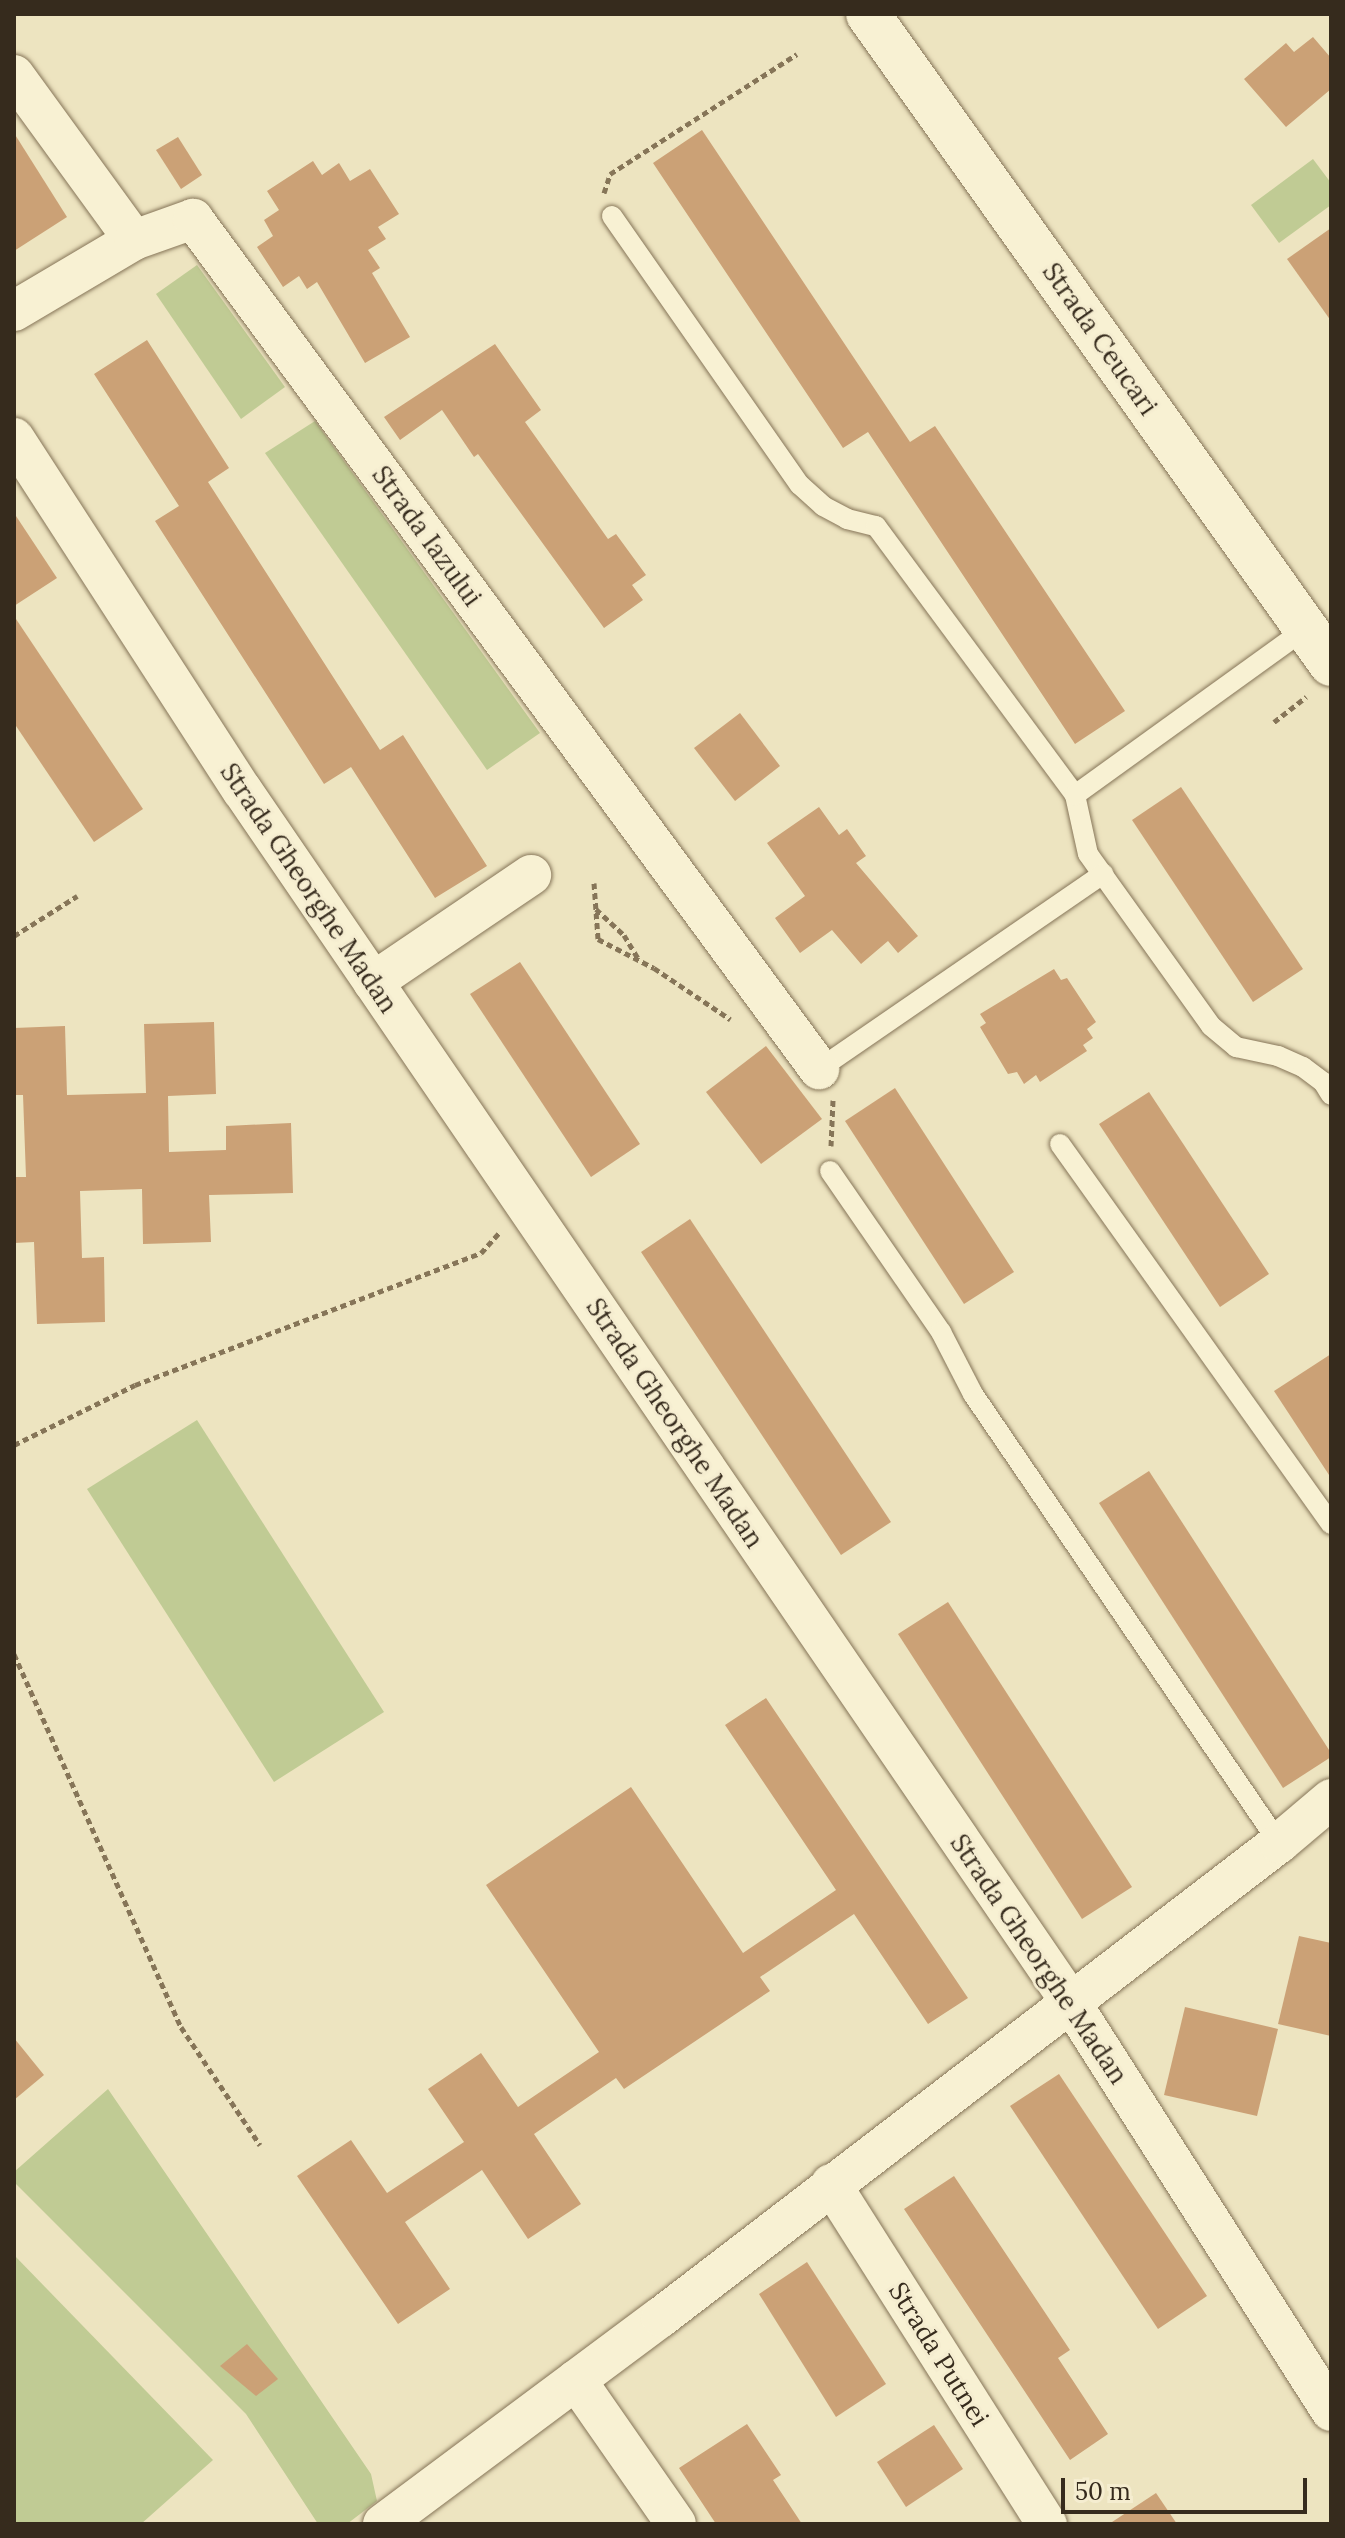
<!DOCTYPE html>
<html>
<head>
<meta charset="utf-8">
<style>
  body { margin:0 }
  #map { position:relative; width:1345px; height:2538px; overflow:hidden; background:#ede4c0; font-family:Lora,serif }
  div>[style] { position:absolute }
  .green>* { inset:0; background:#c0cb94 }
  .building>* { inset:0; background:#cba176 }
  .path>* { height:5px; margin-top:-2.5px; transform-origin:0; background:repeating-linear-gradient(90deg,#867558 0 6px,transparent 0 10px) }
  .roads { filter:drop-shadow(0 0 2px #867558) drop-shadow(0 0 2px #867558) }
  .lane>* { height:20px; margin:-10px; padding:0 10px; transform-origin:10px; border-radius:10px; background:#f8f1d3 }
  .street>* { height:40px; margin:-20px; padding:0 20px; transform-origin:20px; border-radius:20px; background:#f8f1d3 }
  .secondary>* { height:44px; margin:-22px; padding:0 22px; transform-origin:22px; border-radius:22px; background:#f8f1d3 }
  span { translate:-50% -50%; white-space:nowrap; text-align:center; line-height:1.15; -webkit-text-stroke:6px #f5edd0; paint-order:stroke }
  .street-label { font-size:26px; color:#362b1d }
  .frame { position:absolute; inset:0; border:16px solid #362b1d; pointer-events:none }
  .scale { position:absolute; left:1061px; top:2478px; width:246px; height:36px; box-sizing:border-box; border:4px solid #362b1d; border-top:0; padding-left:10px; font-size:24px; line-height:28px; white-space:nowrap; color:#362b1d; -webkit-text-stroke:6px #f5edd0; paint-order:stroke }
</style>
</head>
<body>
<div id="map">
  <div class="green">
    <div style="clip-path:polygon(1313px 159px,1331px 183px,1331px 205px,1279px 243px,1251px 205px)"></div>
    <div style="clip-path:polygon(197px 265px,285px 387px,241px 419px,156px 294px)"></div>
    <div style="clip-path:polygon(315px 421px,540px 733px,487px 770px,265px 453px)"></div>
    <div style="clip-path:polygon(197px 1420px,384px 1712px,274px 1782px,87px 1489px)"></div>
    <div style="clip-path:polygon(108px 2089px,371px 2474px,377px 2501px,347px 2524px,318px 2524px,246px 2414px,14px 2182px,14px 2172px)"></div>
    <div style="clip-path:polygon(14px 2255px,213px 2460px,141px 2524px,14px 2524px)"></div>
  </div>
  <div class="building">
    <div style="clip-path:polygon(1313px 37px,1331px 58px,1331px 89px,1286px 127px,1244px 79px,1286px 43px,1294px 52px)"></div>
    <div style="clip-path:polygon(702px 130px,910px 442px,935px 426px,1125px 711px,1075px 744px,868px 432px,843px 448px,653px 163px)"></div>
    <div style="clip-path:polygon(14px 133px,67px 217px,14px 251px)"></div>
    <div style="clip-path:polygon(178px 137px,202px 175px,181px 189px,156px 150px)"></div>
    <div style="clip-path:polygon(313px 161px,322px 175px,339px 163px,350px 181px,370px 169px,399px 214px,378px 227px,386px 239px,368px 250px,380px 268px,372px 273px,410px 337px,365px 363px,317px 282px,307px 289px,299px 276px,283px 287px,257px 247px,273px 236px,264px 220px,279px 210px,267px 191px)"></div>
    <div style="clip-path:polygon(1331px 228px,1331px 321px,1287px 259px)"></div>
    <div style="clip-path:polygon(147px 340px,229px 468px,208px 482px,380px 750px,403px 735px,487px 866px,435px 898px,351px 767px,324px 784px,155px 521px,179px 506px,94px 374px)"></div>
    <div style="clip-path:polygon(495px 344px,541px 410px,525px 422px,608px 539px,616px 534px,646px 575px,632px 585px,643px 600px,604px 628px,478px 454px,474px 457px,442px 410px,400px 440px,384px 417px)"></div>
    <div style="clip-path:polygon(14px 513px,57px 578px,14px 606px)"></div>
    <div style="clip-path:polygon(14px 616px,143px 809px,94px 842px,14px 723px)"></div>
    <div style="clip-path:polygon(740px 713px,780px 766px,735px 801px,694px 748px)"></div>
    <div style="clip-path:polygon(1181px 787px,1303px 969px,1253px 1002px,1132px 820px)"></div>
    <div style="clip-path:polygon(819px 807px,839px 835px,847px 829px,866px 856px,856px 863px,918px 936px,898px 953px,888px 941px,861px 964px,832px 930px,800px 953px,775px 918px,805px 896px,767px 843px)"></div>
    <div style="clip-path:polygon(520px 962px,640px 1144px,591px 1177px,470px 994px)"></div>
    <div style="clip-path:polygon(1054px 969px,1061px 980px,1067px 978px,1096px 1022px,1087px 1029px,1093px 1038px,1083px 1045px,1087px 1051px,1040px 1082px,1036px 1075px,1024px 1084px,1017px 1072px,1008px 1074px,980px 1027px,986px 1023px,980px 1014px)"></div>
    <div style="clip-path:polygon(214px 1022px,216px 1094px,168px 1096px,169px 1152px,226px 1150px,226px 1126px,291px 1123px,293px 1193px,209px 1195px,211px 1242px,143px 1244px,142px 1189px,80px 1191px,82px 1258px,104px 1257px,105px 1322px,37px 1324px,34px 1242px,14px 1243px,14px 1177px,26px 1177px,23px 1095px,14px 1095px,14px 1028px,65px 1026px,67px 1095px,146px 1093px,144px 1024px)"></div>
    <div style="clip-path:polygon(766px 1046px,822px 1119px,761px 1164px,706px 1092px)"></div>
    <div style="clip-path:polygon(895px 1088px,1014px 1272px,964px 1304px,845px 1121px)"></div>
    <div style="clip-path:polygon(1149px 1092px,1269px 1274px,1220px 1307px,1099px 1124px)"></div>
    <div style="clip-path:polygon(690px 1219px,891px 1522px,841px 1555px,641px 1252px)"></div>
    <div style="clip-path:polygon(1331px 1354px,1331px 1478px,1274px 1391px)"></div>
    <div style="clip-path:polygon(1149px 1471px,1331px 1753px,1331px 1757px,1283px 1788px,1099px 1503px)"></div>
    <div style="clip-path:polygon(948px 1602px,1132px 1887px,1082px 1919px,898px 1634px)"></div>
    <div style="clip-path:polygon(766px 1698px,968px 1998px,928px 2024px,854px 1914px,760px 1977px,770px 1991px,624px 2089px,616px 2078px,534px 2134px,581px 2204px,528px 2239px,482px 2170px,405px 2222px,450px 2289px,398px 2324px,297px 2176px,351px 2140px,387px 2193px,464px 2142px,428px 2089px,481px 2053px,518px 2107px,599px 2052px,486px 1885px,631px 1787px,743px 1953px,836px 1890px,725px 1725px)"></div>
    <div style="clip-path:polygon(1299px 1936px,1331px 1943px,1331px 2036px,1278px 2024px)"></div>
    <div style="clip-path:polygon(1185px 2007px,1278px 2029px,1257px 2116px,1164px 2095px)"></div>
    <div style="clip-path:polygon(14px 2038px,44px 2075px,14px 2100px)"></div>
    <div style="clip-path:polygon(1059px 2074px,1207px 2296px,1158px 2329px,1010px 2106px)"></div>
    <div style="clip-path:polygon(954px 2176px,1070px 2350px,1058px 2358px,1108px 2434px,1070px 2460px,904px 2209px)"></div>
    <div style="clip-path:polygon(807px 2262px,886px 2384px,836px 2417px,759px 2294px)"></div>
    <div style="clip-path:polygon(247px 2344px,278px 2379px,256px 2396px,220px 2366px)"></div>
    <div style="clip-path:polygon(747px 2424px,781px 2475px,773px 2480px,802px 2524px,716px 2524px,679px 2468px)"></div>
    <div style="clip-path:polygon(934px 2425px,963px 2469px,906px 2507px,877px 2462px)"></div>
    <div style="clip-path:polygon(1156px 2493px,1177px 2524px,1109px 2524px)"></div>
  </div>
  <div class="path">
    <div style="left:604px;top:193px;width:20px;rotate:-72deg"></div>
    <div style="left:610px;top:174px;width:222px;rotate:-32.7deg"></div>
    <div style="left:1274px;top:722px;width:41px;rotate:-38deg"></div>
    <div style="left:594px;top:883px;width:56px;rotate:85.9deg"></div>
    <div style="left:598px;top:939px;width:63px;rotate:27.4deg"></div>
    <div style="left:654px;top:968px;width:92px;rotate:33.9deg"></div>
    <div style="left:596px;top:909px;width:38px;rotate:43deg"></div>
    <div style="left:624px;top:935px;width:27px;rotate:59deg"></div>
    <div style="left:14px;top:936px;width:75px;rotate:-32.4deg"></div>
    <div style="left:831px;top:1146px;width:46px;rotate:-87.5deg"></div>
    <div style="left:14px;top:1445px;width:135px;rotate:-26.4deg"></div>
    <div style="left:135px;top:1385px;width:370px;rotate:-20.9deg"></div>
    <div style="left:481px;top:1253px;width:28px;rotate:-48deg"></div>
    <div style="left:14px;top:1654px;width:409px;rotate:65.9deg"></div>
    <div style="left:181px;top:2027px;width:142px;rotate:56.2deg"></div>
  </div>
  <div class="roads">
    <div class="lane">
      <div style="left:612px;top:216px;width:328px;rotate:55.1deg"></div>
      <div style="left:800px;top:485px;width:31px;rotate:42deg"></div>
      <div style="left:823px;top:506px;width:27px;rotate:28deg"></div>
      <div style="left:847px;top:519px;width:30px;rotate:14deg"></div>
      <div style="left:876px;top:526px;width:335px;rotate:53.5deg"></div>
      <div style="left:1075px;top:795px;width:60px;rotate:77.6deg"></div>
      <div style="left:1088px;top:854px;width:211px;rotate:54.4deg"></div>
      <div style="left:1211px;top:1026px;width:33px;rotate:40deg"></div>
      <div style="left:1236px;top:1047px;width:43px;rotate:12.1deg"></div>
      <div style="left:1278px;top:1056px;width:27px;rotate:24deg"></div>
      <div style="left:1303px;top:1067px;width:25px;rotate:37deg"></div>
      <div style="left:1323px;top:1082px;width:15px;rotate:58deg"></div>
      <div style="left:1075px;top:795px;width:284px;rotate:-35.8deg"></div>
      <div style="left:819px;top:1069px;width:345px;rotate:-34.5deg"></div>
      <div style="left:1060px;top:1144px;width:467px;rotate:54.5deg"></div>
      <div style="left:830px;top:1171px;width:196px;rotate:55.4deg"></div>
      <div style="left:941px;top:1332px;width:70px;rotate:62.7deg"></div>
      <div style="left:973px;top:1394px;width:543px;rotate:55.73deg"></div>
    </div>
    <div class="street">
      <div style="left:14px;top:75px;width:204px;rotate:54deg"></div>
      <div style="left:14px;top:311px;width:139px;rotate:-30.6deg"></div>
      <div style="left:134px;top:240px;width:63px;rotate:-19.6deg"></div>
      <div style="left:193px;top:219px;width:1056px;rotate:53.63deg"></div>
      <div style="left:14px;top:438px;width:419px;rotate:57.1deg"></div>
      <div style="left:242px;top:790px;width:1467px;rotate:55.64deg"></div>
      <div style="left:1070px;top:2001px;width:486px;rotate:57.5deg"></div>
      <div style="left:373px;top:982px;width:191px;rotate:-34.1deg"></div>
      <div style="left:831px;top:2184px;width:403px;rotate:57.6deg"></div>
      <div style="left:576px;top:2380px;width:175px;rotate:55.2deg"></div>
      <div style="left:383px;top:2524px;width:347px;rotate:-36.7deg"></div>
      <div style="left:661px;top:2317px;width:779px;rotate:-37.49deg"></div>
      <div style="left:1279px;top:1843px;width:68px;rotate:-40.2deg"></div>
    </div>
    <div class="secondary">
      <div style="left:868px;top:14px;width:798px;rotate:54.54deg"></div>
    </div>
  </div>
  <div class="street-label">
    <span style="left:1100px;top:339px;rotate:55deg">Strada Ceucari</span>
    <span style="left:427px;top:536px;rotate:54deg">Strada Iazului</span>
    <span style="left:309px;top:888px;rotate:56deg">Strada Gheorghe Madan</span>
    <span style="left:675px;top:1423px;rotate:56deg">Strada Gheorghe Madan</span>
    <span style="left:1039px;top:1959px;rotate:56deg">Strada Gheorghe Madan</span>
    <span style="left:939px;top:2354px;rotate:58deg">Strada Putnei</span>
  </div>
  <div class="frame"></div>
  <div class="scale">50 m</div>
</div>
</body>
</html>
